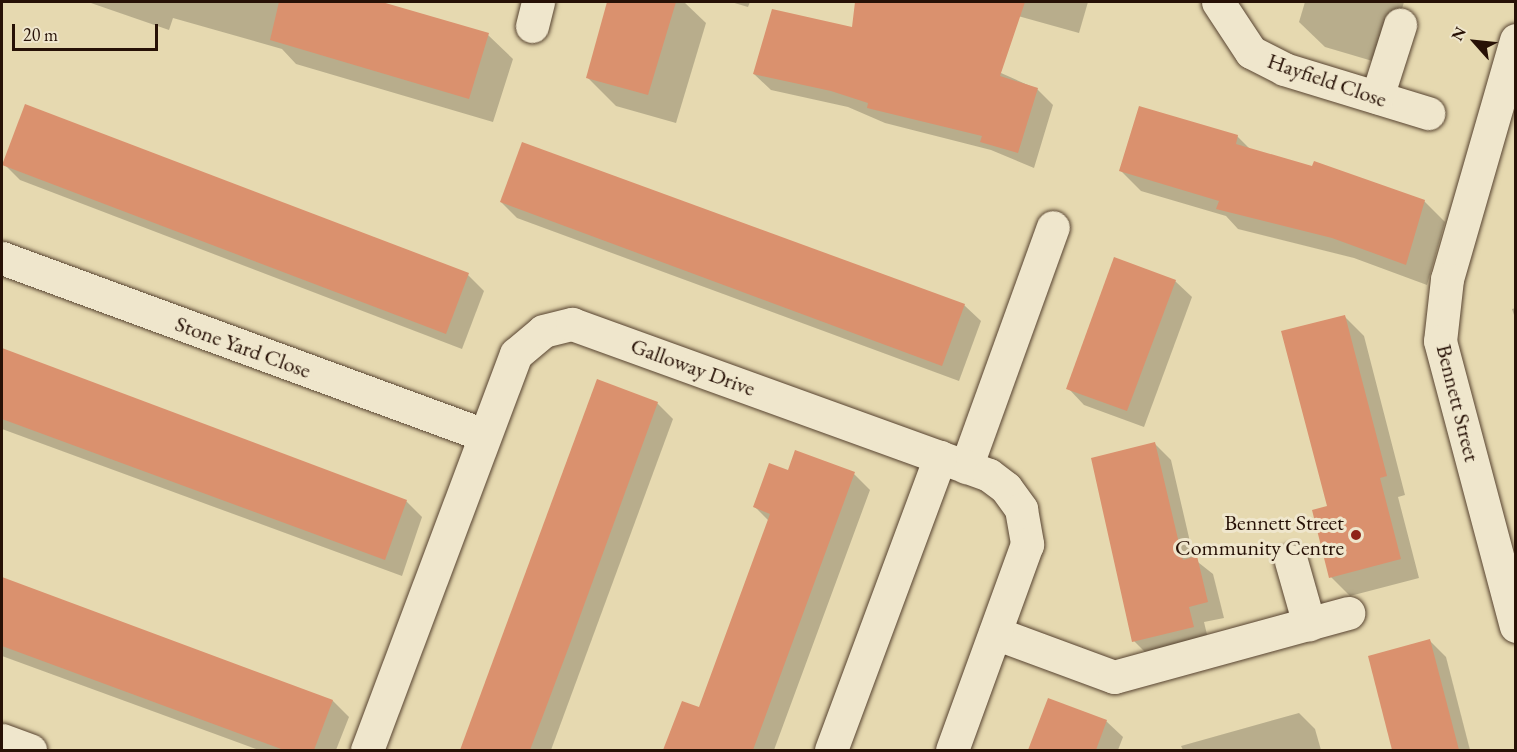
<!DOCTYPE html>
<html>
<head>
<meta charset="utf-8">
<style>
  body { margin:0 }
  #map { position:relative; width:1517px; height:752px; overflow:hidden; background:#e6d9b0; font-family:"EB Garamond",serif }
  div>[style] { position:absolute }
  .shadow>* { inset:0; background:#0003 }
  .building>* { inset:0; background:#da916e }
  .roads { filter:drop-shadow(0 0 2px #574330) drop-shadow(0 0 2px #574330) }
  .minor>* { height:33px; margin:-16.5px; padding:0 16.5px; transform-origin:16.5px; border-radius:16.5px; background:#efe6cc }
  .dots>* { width:16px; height:16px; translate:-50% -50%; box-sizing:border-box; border:3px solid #efe6cc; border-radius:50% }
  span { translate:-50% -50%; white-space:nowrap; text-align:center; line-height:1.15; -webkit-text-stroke:6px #efe6cc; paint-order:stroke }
  .street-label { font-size:22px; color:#271106 }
  .poi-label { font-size:22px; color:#271106 }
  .right { translate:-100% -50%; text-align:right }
  .frame { position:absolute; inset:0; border:3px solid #271106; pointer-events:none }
  .north { position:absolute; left:1445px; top:12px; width:60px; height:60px; -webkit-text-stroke:4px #efe6cc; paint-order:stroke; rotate:297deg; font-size:16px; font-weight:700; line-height:24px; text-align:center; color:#271106 }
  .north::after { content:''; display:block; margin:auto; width:21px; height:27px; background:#271106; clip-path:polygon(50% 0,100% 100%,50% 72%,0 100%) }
  .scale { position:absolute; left:12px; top:24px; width:146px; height:27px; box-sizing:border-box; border:3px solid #271106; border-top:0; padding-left:8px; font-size:18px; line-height:21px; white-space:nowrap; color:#271106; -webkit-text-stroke:4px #efe6cc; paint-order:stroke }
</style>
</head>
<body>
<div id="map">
  <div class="shadow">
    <div style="clip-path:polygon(88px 2px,378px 2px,488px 35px,513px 59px,493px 122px,296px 64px,282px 49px,173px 18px,169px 30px)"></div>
    <div style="clip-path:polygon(609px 2px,684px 2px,706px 23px,676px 123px,616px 106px,587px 77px)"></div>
    <div style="clip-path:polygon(731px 2px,750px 2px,748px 7px)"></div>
    <div style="clip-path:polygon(1003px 2px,1088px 2px,1079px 33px,1018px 16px)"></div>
    <div style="clip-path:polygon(1305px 2px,1404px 2px,1386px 65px,1325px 47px,1299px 22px)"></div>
    <div style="clip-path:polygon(1001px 73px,1037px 89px,1053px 105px,1034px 168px,991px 150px,885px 123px,848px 107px,771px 90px,754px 74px)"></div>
    <div style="clip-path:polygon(1237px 136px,1251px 150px,1424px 201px,1445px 222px,1427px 285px,1354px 258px,1238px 229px,1226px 216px,1141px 191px,1121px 171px)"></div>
    <div style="clip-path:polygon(4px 164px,468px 275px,484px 291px,462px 349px,20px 180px)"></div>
    <div style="clip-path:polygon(501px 202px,964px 305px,981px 321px,959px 381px,517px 218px)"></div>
    <div style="clip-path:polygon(1175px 281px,1192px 297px,1144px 427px,1084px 405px,1068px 388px)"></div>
    <div style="clip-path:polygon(1516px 308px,1516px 321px,1512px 309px)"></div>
    <div style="clip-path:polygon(1345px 317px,1364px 336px,1405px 495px,1398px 497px,1419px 578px,1350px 596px,1331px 577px,1329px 507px)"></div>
    <div style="clip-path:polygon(2px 350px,406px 501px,422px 517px,402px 576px,2px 429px)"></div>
    <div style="clip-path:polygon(597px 381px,657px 403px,673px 419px,551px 750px,461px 750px)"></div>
    <div style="clip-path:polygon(1154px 443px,1171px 460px,1194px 559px,1213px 574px,1224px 618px,1204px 622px,1209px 643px,1150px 657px,1134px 641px)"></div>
    <div style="clip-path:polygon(788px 472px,854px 474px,870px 490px,774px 750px,665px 750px,683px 702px,700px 709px,769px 521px,755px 507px)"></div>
    <div style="clip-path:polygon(2px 579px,333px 701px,349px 717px,336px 750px,259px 750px,2px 656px)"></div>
    <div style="clip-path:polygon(1430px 641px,1446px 657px,1470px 750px,1394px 750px,1370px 657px)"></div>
    <div style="clip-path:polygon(1049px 700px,1106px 721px,1123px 737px,1118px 750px,1030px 750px)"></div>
    <div style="clip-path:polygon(1299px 713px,1315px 729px,1321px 750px,1183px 750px,1181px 746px)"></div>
  </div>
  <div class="building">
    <div style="clip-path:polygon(279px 2px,382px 2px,489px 33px,469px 99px,270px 40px)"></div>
    <div style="clip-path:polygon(607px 2px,676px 2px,648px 95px,586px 78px)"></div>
    <div style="clip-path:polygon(855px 2px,1025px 2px,1000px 76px,1038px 88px,1018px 153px,980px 142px,982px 136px,867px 108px,868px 103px,831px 91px,753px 74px,772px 9px,852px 27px)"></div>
    <div style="clip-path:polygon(25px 104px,469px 273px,446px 334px,2px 165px)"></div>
    <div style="clip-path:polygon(1139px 106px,1238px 135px,1236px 144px,1312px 166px,1314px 161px,1425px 200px,1406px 265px,1332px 238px,1216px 209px,1219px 201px,1119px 171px)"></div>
    <div style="clip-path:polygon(522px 142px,965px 304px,942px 366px,500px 202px)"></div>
    <div style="clip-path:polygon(1114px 257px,1176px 280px,1127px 411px,1066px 389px)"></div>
    <div style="clip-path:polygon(1345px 315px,1387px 476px,1380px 478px,1401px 559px,1329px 578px,1312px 510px,1327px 506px,1281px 331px)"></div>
    <div style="clip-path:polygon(2px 348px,407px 500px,385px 560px,2px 419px)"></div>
    <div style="clip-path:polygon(597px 379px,658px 402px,571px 641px,530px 750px,460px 750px)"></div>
    <div style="clip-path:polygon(1155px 442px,1183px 560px,1197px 556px,1208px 602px,1189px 607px,1194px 627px,1132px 642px,1091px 458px)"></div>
    <div style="clip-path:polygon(795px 450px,855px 472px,753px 750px,663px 750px,682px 701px,699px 707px,770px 514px,753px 507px,769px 463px,788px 470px)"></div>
    <div style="clip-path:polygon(2px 577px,333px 700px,314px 750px,284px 750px,2px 646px)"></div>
    <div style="clip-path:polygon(1430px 639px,1459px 750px,1392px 750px,1368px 656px)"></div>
    <div style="clip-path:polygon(1048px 698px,1107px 720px,1096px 750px,1028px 750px)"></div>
  </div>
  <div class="roads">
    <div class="minor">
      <div style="left:1218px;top:2px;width:60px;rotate:56.6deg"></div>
      <div style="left:1251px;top:52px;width:37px;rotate:27deg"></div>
      <div style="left:1284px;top:69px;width:151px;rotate:17deg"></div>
      <div style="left:532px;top:26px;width:25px;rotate:-76deg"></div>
      <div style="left:1516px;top:40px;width:249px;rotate:106.1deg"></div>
      <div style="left:1447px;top:279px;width:62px;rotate:96.4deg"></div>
      <div style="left:1440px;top:341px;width:295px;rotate:75.1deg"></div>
      <div style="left:1377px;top:97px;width:76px;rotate:-72.3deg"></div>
      <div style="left:2px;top:258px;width:513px;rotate:20.16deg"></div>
      <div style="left:966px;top:467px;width:255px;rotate:-70.1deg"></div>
      <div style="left:1291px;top:561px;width:66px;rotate:74.1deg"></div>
      <div style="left:995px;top:633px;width:127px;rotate:20.3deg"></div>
      <div style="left:1114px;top:677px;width:243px;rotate:-15.3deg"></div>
      <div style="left:2px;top:740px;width:30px;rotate:20deg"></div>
      <div style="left:367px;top:750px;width:423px;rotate:-69.4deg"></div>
      <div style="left:516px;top:354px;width:35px;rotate:-40deg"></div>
      <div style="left:543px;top:331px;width:30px;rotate:-14deg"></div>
      <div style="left:572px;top:324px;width:443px;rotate:19.9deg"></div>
      <div style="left:989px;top:475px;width:21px;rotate:37deg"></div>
      <div style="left:1006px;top:488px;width:26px;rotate:54deg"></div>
      <div style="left:1021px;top:509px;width:36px;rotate:80deg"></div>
      <div style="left:1027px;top:544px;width:219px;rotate:110deg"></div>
      <div style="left:831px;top:750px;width:313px;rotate:-69.6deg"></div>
    </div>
  </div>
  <div class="dots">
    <div style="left:1356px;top:535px;background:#8f2418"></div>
  </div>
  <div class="street-label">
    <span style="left:1327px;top:80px;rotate:19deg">Hayfield Close</span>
    <span style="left:243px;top:347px;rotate:20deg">Stone Yard Close</span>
    <span style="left:693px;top:367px;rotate:20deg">Galloway Drive</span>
    <span style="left:1458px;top:403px;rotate:76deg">Bennett Street</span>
  </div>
  <div class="poi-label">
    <span class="right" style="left:1344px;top:535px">Bennett Street<br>Community Centre</span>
  </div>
  <div class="frame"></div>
  <div class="north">N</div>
  <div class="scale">20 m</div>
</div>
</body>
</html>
